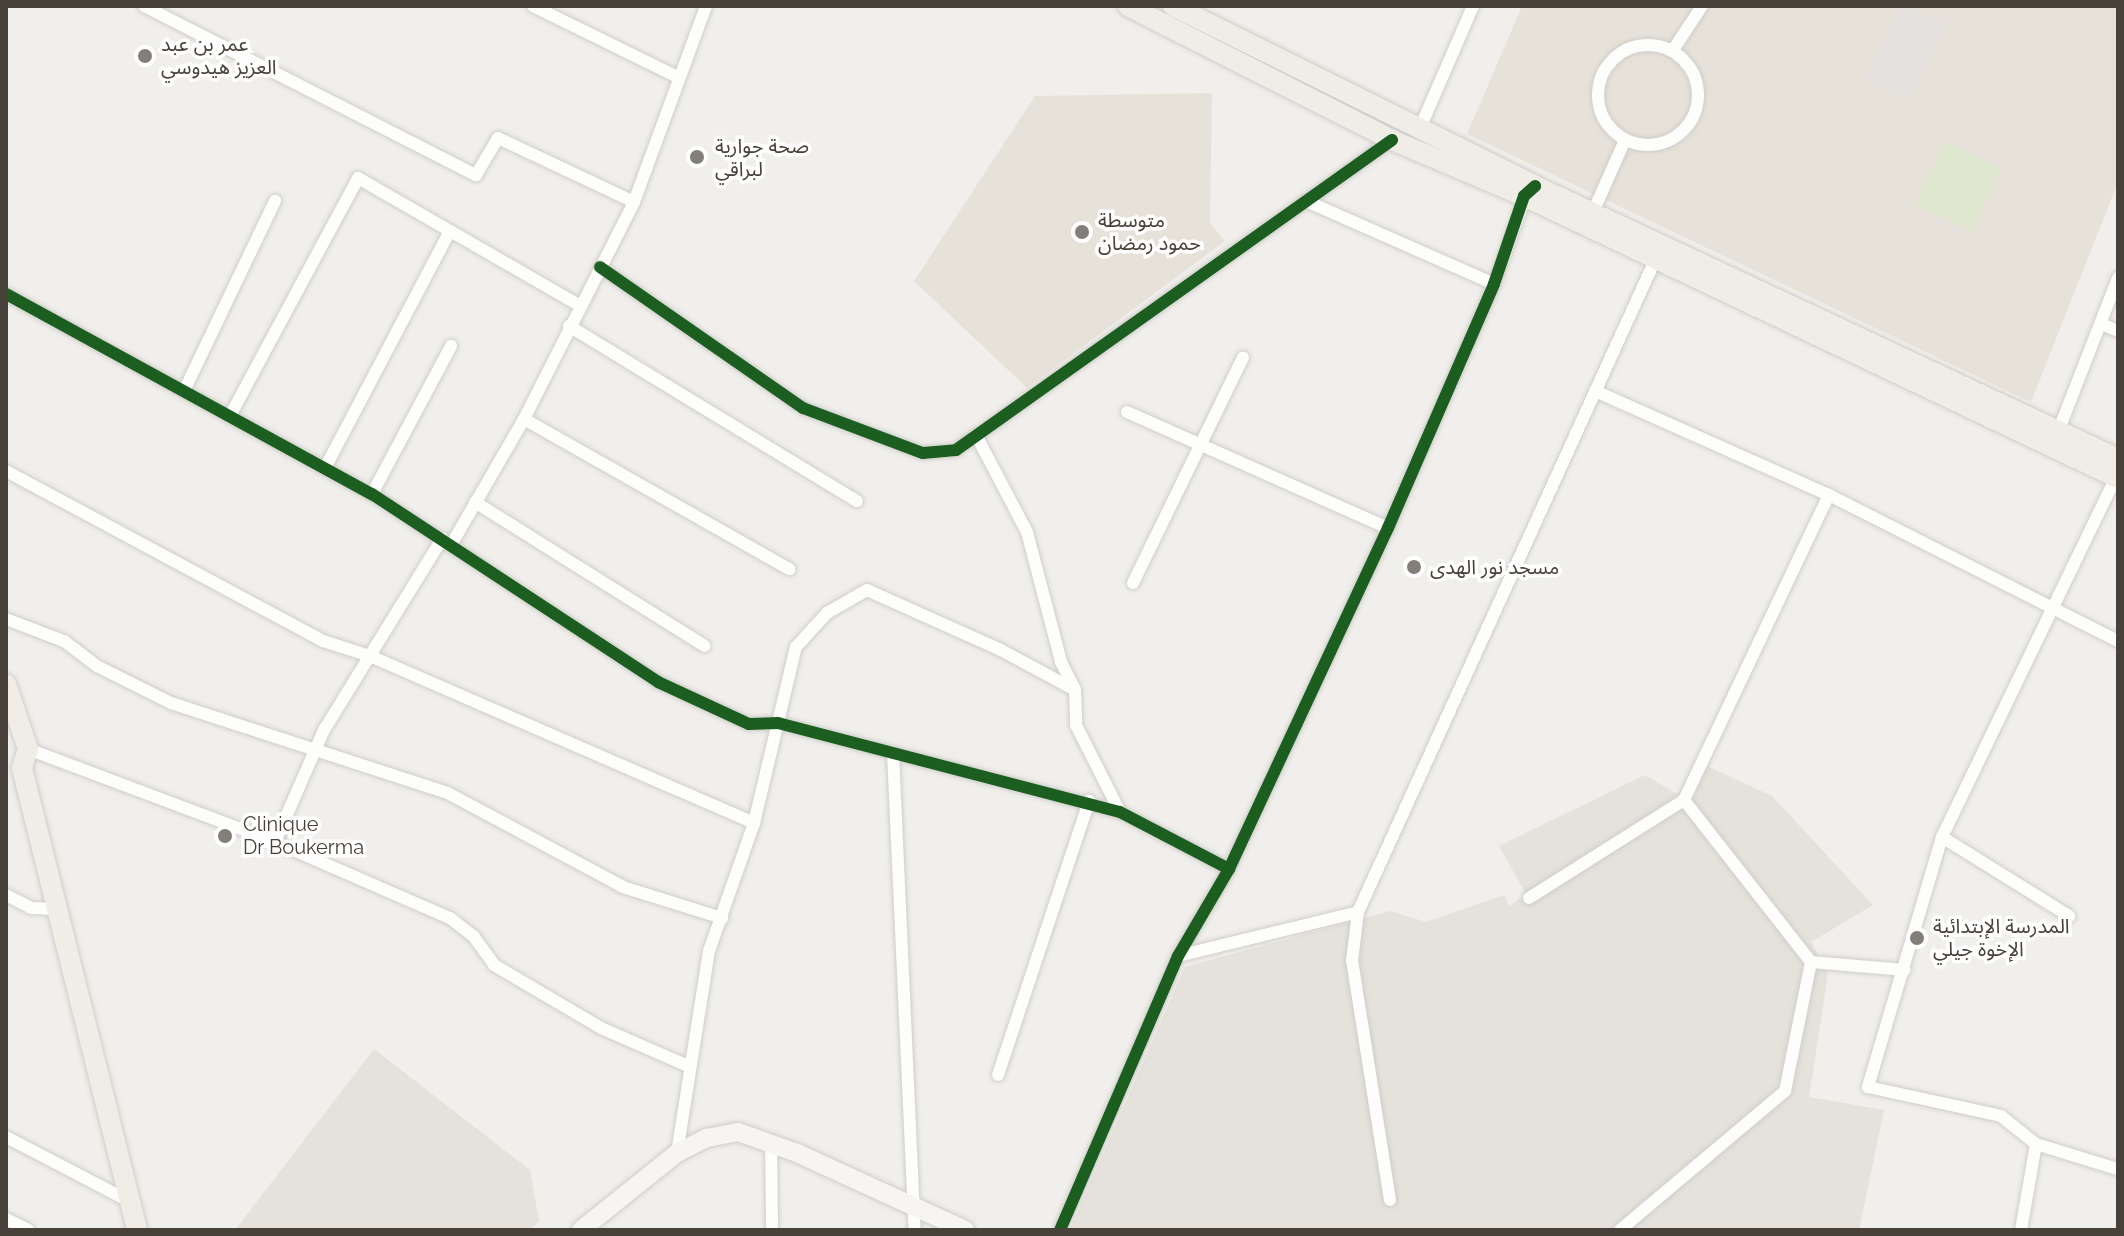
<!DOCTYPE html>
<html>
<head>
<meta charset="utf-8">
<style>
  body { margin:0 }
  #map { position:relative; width:2124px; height:1236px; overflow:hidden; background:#f1efec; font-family:Raleway,"Noto Sans Arabic",sans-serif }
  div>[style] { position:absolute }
  .residential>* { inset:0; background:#e5e1db }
  .education>* { inset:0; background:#e7e2d9 }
  .green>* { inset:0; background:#dfe8cf }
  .parking>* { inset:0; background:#e3e0dd }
  .roads { filter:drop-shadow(0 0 2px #cfcdca) drop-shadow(0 0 2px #cfcdca) }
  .street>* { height:12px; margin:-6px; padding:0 6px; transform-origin:6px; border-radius:6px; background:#fdfdfc }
  .street>.ring { margin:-6px; padding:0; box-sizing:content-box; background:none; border:12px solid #fdfdfc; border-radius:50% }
  .secondary>* { height:18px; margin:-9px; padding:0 9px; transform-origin:9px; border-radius:9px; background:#f6f5f1 }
  .primary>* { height:20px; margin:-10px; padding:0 10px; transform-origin:10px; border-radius:10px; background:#f0ece6 }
  .cycleway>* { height:12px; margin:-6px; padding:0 6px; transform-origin:6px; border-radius:6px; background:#1b5e20 }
  .dots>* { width:22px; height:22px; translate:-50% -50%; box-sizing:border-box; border:4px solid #fff; border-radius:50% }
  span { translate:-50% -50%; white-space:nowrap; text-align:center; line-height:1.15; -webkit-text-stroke:7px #fff; paint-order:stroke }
  .poi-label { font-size:20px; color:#474139 }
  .left { translate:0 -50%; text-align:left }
  .frame { position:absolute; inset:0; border:8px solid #474139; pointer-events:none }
</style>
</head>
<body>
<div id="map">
  <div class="residential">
    <div style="clip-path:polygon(1707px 766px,1772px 796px,1873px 905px,1811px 942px,1828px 974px,1809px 1097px,1884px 1110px,1859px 1230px,1070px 1230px,1185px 967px,1390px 911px,1426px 922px,1504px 895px,1509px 906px,1526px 894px,1499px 846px,1645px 775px,1677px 794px)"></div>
    <div style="clip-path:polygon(374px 1049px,530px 1170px,539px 1221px,531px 1230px,235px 1230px)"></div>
  </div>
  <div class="education">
    <div style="clip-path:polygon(1522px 6px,2118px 6px,2118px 182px,2031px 402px,1467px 134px)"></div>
    <div style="clip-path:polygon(1212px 93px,1210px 223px,1225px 241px,1027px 388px,914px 281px,1035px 96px)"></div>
  </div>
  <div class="green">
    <div style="clip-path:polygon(1946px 142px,2001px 169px,1971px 230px,1915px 203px)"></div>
  </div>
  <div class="parking">
    <div style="clip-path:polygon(1901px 6px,1946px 23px,1908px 101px,1865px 80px)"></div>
  </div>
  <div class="roads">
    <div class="street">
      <div style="left:144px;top:6px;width:373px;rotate:27deg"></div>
      <div style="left:476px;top:175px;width:43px;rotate:-59.3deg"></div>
      <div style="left:498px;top:138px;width:150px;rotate:25.2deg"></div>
      <div style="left:533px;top:6px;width:161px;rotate:26.2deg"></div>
      <div class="ring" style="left:1598px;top:45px;width:88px;height:88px"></div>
      <div style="left:1673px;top:50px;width:53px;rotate:-56.6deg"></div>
      <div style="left:1420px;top:128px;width:133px;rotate:-66.5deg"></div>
      <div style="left:1306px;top:201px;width:206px;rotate:23.8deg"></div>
      <div style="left:1593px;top:212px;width:79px;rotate:-66deg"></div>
      <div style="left:600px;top:267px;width:247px;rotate:34.8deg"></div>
      <div style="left:803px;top:408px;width:128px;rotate:20.6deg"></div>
      <div style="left:923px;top:453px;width:33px;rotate:-5deg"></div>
      <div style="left:956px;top:450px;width:535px;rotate:-35.41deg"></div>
      <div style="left:6px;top:294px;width:417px;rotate:28.7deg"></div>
      <div style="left:372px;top:494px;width:342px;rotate:33.3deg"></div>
      <div style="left:658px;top:682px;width:100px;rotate:24.8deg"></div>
      <div style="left:749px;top:724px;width:29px;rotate:-2deg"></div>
      <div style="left:778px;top:723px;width:353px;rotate:14.6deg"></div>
      <div style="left:1120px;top:812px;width:123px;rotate:27.6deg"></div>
      <div style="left:2101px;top:324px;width:18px;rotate:22deg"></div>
      <div style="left:569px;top:326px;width:337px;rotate:31.3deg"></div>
      <div style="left:184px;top:391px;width:211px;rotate:-64.4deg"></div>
      <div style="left:1595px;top:391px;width:256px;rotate:24deg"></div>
      <div style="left:1829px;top:495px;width:324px;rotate:26.8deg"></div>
      <div style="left:1127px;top:412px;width:286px;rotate:24deg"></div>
      <div style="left:231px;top:414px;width:268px;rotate:-61.7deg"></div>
      <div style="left:358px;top:178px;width:255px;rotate:29.9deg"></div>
      <div style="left:524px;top:419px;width:305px;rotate:29.5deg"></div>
      <div style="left:976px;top:435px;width:110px;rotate:62.3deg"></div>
      <div style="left:1027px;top:532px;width:134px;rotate:75.3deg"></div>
      <div style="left:1061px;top:662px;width:31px;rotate:63deg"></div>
      <div style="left:1075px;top:690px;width:35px;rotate:88deg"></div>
      <div style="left:1076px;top:725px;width:97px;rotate:63.2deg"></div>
      <div style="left:2056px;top:437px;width:171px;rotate:-68.7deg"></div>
      <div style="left:325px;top:468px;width:266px;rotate:-62.2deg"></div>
      <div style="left:6px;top:471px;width:360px;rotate:28.2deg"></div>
      <div style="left:323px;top:641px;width:49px;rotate:17.7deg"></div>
      <div style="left:370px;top:656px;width:419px;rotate:23.5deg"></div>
      <div style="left:2116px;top:477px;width:400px;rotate:115.8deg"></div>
      <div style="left:1942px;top:837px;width:261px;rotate:106.5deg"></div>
      <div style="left:1868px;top:1087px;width:136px;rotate:12.3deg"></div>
      <div style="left:2001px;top:1116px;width:45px;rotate:38.7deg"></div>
      <div style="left:2036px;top:1144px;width:86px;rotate:17deg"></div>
      <div style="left:372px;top:494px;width:168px;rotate:-61.9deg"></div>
      <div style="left:475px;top:502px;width:271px;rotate:32.1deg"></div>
      <div style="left:451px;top:545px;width:146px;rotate:-59.9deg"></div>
      <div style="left:524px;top:419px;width:243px;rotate:-63.1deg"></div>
      <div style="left:634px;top:202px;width:209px;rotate:-69.8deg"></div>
      <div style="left:1133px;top:583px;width:251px;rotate:-64deg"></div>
      <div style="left:6px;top:619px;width:62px;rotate:20.8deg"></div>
      <div style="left:64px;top:641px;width:41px;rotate:37.1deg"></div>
      <div style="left:97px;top:666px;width:83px;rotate:26.6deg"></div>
      <div style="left:171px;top:703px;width:291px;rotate:18deg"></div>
      <div style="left:448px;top:793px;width:199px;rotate:28.2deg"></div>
      <div style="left:623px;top:887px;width:104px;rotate:17.4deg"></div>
      <div style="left:28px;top:749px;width:264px;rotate:20.6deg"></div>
      <div style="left:275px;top:842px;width:191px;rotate:23.5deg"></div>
      <div style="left:450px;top:918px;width:31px;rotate:38deg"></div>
      <div style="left:474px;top:937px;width:34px;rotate:54deg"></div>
      <div style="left:494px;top:965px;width:124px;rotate:30.5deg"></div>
      <div style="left:601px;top:1028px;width:95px;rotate:23.6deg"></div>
      <div style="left:893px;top:753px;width:478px;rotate:87.4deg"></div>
      <div style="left:1942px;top:837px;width:150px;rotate:31.9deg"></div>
      <div style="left:275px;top:842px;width:122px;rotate:-66.4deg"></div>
      <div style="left:324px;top:730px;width:225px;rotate:-58.3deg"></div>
      <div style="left:6px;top:895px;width:28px;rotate:27deg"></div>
      <div style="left:31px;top:908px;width:27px;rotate:2deg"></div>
      <div style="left:1529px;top:898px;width:183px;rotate:-32.3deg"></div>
      <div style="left:1178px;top:956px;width:185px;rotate:-13.7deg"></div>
      <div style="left:1811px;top:962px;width:206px;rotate:-128.1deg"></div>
      <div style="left:1684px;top:800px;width:338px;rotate:-64.6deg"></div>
      <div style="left:998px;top:1075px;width:289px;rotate:-71.6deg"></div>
      <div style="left:6px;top:1137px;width:139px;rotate:27.5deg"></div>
      <div style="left:771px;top:1142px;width:88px;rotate:89.3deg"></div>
      <div style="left:677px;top:1153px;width:205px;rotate:-81deg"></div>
      <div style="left:709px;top:951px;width:136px;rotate:-70.6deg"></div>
      <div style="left:754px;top:823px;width:181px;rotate:-76.6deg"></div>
      <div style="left:796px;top:647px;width:46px;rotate:-47.6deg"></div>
      <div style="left:827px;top:613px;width:46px;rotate:-29.9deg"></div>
      <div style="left:867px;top:590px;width:145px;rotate:24.1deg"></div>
      <div style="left:999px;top:649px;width:86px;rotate:28.3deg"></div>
      <div style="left:1390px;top:1200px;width:242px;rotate:-99deg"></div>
      <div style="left:1352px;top:961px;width:49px;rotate:-83deg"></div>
      <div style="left:1358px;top:912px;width:719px;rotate:-65.5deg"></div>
      <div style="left:6px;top:1219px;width:25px;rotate:26deg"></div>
      <div style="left:1060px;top:1230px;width:298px;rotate:-66.7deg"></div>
      <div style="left:1178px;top:956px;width:101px;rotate:-59.6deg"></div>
      <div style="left:1229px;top:869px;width:376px;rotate:-65deg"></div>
      <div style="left:1388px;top:528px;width:266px;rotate:-66.5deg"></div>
      <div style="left:1494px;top:284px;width:96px;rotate:-70.4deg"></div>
      <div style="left:1620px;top:1230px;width:216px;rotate:-40.1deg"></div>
      <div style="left:1785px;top:1091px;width:132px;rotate:-78.6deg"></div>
      <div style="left:1811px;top:962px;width:94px;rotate:4.9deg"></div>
      <div style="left:2021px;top:1230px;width:87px;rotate:-80.1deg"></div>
    </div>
    <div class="secondary">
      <div style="left:581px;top:1230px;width:123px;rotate:-38.7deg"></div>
      <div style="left:677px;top:1153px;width:34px;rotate:-27deg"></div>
      <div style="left:707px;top:1138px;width:32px;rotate:-11deg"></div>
      <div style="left:738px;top:1132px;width:63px;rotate:19.6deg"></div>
      <div style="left:797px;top:1153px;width:185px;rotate:24.6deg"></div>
    </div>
    <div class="primary">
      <div style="left:1128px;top:6px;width:296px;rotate:26.9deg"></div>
      <div style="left:1392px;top:140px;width:143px;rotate:23deg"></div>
      <div style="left:1524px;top:196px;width:658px;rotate:25.4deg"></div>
      <div style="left:1173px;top:6px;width:404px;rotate:26.4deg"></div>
      <div style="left:1535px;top:186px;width:644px;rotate:25.09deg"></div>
      <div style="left:6px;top:684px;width:69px;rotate:71.3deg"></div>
      <div style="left:28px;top:749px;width:20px;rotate:108deg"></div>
      <div style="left:22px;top:768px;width:476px;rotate:76deg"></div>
    </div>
  </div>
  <div class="cycleway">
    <div style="left:600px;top:267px;width:247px;rotate:34.8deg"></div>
    <div style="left:803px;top:408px;width:128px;rotate:20.6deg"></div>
    <div style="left:923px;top:453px;width:33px;rotate:-5deg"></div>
    <div style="left:956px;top:450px;width:535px;rotate:-35.41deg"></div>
    <div style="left:6px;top:294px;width:417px;rotate:28.7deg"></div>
    <div style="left:372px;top:494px;width:342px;rotate:33.3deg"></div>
    <div style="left:658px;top:682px;width:100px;rotate:24.8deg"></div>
    <div style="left:749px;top:724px;width:29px;rotate:-2deg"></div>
    <div style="left:778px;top:723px;width:353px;rotate:14.6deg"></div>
    <div style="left:1120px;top:812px;width:123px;rotate:27.6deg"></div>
    <div style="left:1060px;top:1230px;width:298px;rotate:-66.7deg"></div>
    <div style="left:1178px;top:956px;width:101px;rotate:-59.6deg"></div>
    <div style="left:1229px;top:869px;width:376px;rotate:-65deg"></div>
    <div style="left:1388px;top:528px;width:266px;rotate:-66.5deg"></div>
    <div style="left:1494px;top:284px;width:93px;rotate:-71.2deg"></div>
    <div style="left:1524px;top:196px;width:15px;rotate:-42deg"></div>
  </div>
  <div class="dots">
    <div style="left:145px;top:56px;background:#827e78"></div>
    <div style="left:697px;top:157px;background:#827e78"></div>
    <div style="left:1082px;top:232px;background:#827e78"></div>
    <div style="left:1414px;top:567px;background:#827e78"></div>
    <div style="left:225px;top:836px;background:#827e78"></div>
    <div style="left:1917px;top:938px;background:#827e78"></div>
  </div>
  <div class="poi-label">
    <span class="left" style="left:161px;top:56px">عمر بن عبد<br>العزيز هيدوسي</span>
    <span class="left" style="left:715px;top:158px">صحة جوارية<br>لبراقي</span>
    <span class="left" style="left:1098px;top:232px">متوسطة<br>حمود رمضان</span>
    <span class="left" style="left:1430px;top:567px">مسجد نور الهدى</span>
    <span class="left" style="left:243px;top:836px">Clinique<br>Dr Boukerma</span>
    <span class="left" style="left:1933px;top:938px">المدرسة الإبتدائية<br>الإخوة جيلي</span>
  </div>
  <div class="frame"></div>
</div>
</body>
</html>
